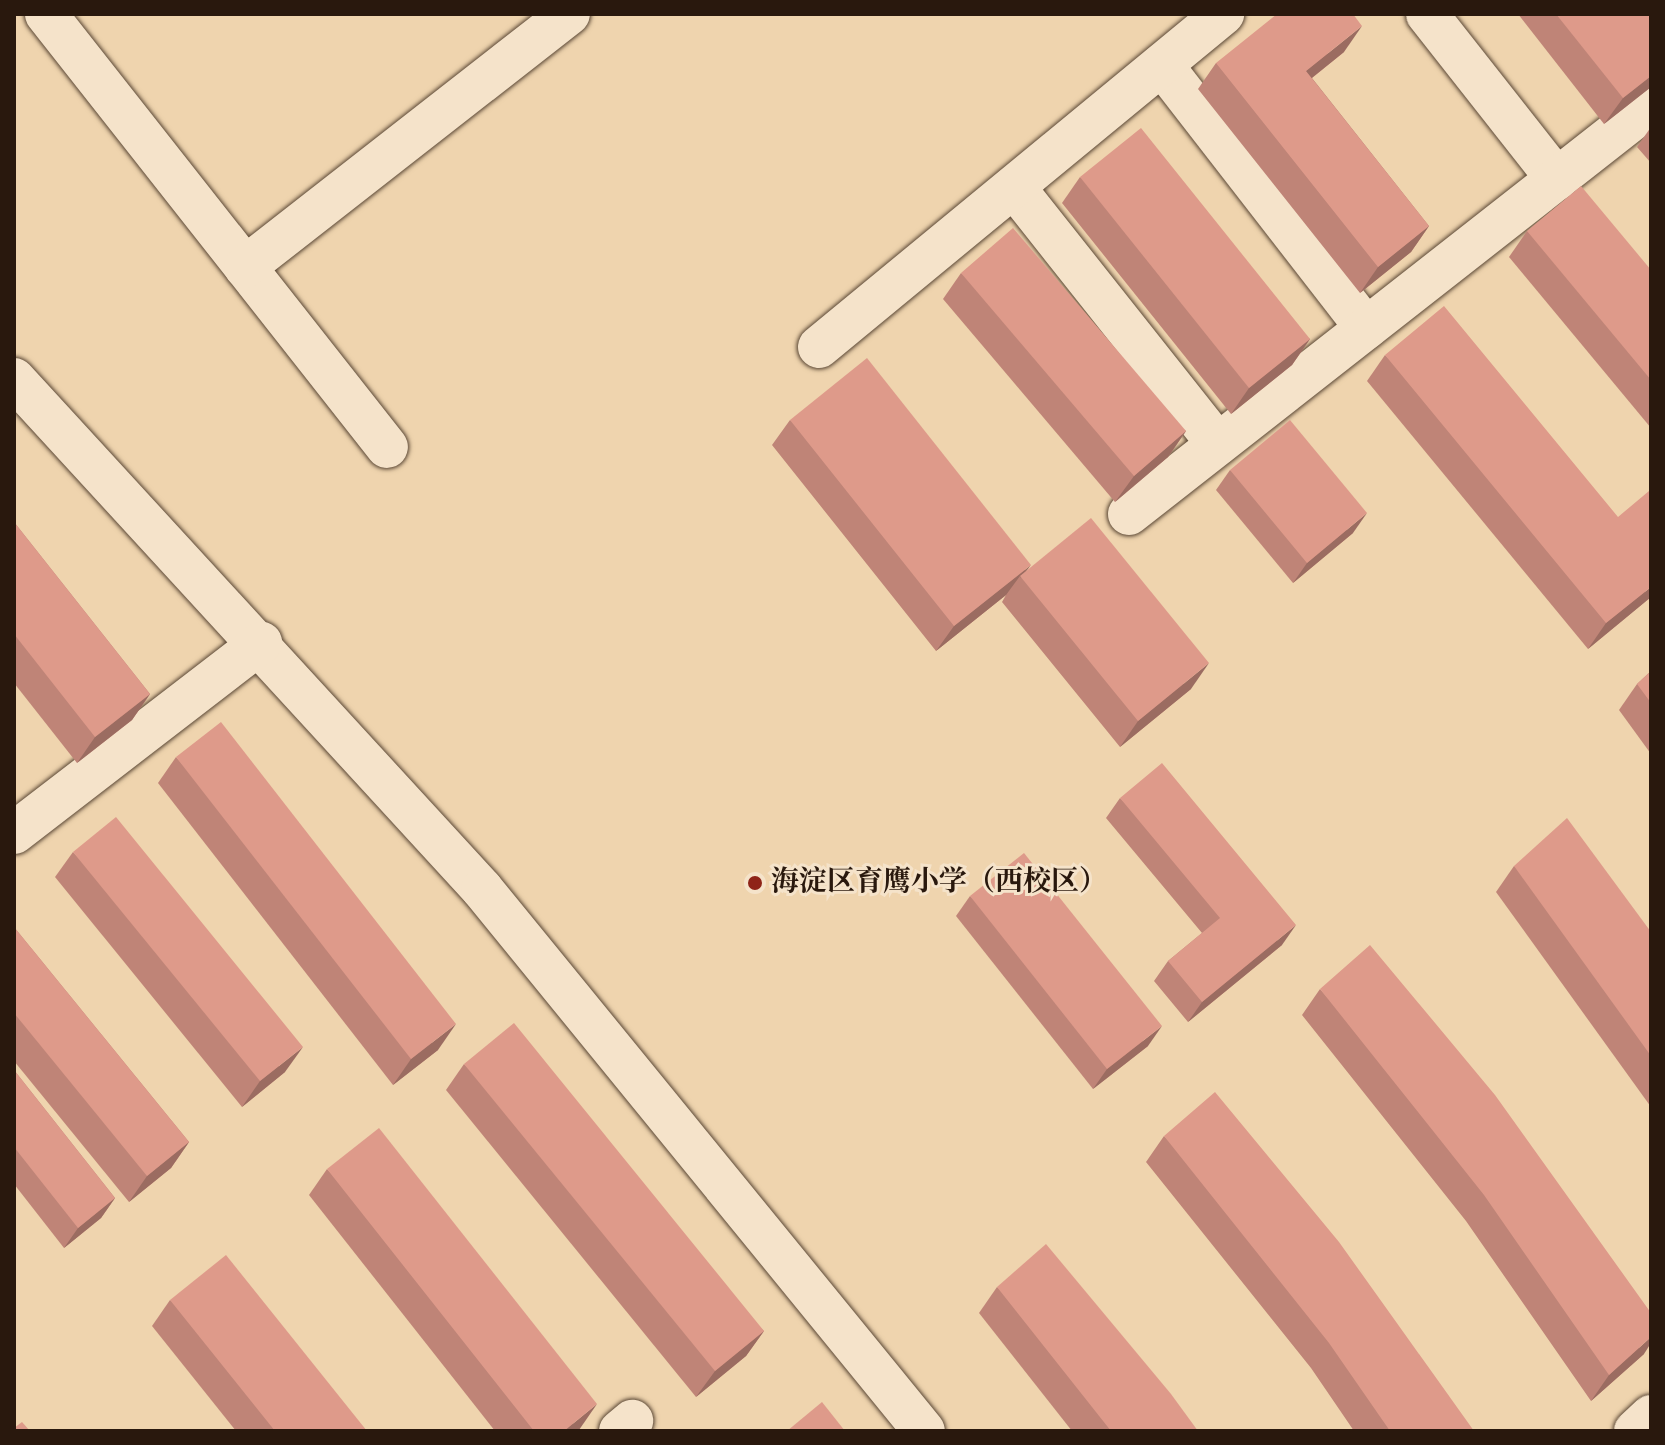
<!DOCTYPE html>
<html>
<head>
<meta charset="utf-8">
<style>
  body { margin:0 }
  #map { position:relative; width:1665px; height:1445px; overflow:hidden; background:#efd4ae; font-family:"IM FELL English","Noto Serif SC",serif }
  div>[style] { position:absolute }
  .roads { filter:drop-shadow(0 0 2px #5a4735) drop-shadow(0 0 2px #5a4735) }
  .minor>* { height:42px; margin:-21px; padding:0 21px; transform-origin:21px; border-radius:21px; background:#f5e3ca }
  .wall>* { inset:0; background:#bf8477 }
  .shaded-wall>* { inset:0; background:#9b6c61 }
  .building>* { inset:0; background:#de9a8a }
  .dots>* { width:22px; height:22px; translate:-50% -50%; box-sizing:border-box; border:4px solid #f5e3ca; border-radius:50% }
  span { translate:-50% -50%; white-space:nowrap; text-align:center; line-height:1.15; -webkit-text-stroke:6px #f5e3ca; paint-order:stroke }
  .poi-label { font-size:28px; color:#29180d; font-weight:700 }
  .left { translate:0 -50%; text-align:left }
  .frame { position:absolute; inset:0; border:16px solid #29180d; pointer-events:none }
</style>
</head>
<body>
<div id="map">
  <div class="roads">
    <div class="minor">
      <div style="left:46px;top:14px;width:551px;rotate:51.78deg"></div>
      <div style="left:1427px;top:14px;width:210px;rotate:51.8deg"></div>
      <div style="left:1162px;top:65px;width:333px;rotate:52.2deg"></div>
      <div style="left:1014px;top:187px;width:328px;rotate:51.6deg"></div>
      <div style="left:245px;top:267px;width:411px;rotate:-38deg"></div>
      <div style="left:819px;top:347px;width:524px;rotate:-39.5deg"></div>
      <div style="left:14px;top:379px;width:692px;rotate:47.46deg"></div>
      <div style="left:482px;top:889px;width:699px;rotate:50.8deg"></div>
      <div style="left:1129px;top:514px;width:663px;rotate:-38.08deg"></div>
      <div style="left:14px;top:833px;width:312px;rotate:-37.6deg"></div>
      <div style="left:620px;top:1431px;width:16px;rotate:-40deg"></div>
      <div style="left:1635px;top:1431px;width:22px;rotate:-43deg"></div>
    </div>
  </div>
  <div class="wall">
    <div style="clip-path:polygon(1518px 14px,1651px 14px,1651px 87px,1604px 124px)"></div>
    <div style="clip-path:polygon(1344px 52px,1312px 78px,1429px 226px,1411px 252px,1360px 293px,1198px 89px,1216px 63px)"></div>
    <div style="clip-path:polygon(1651px 127px,1651px 163px,1637px 147px)"></div>
    <div style="clip-path:polygon(1080px 177px,1310px 339px,1292px 365px,1231px 414px,1062px 203px)"></div>
    <div style="clip-path:polygon(1527px 231px,1651px 270px,1651px 428px,1509px 257px)"></div>
    <div style="clip-path:polygon(961px 273px,1186px 431px,1168px 457px,1115px 502px,943px 299px)"></div>
    <div style="clip-path:polygon(1385px 355px,1651px 597px,1588px 649px,1367px 381px)"></div>
    <div style="clip-path:polygon(790px 420px,1026px 571px,1191px 689px,1120px 747px,1002px 602px,1006px 595px,936px 651px,772px 445px)"></div>
    <div style="clip-path:polygon(1230px 470px,1353px 533px,1293px 583px,1216px 490px)"></div>
    <div style="clip-path:polygon(14px 522px,150px 694px,132px 720px,77px 763px,14px 683px)"></div>
    <div style="clip-path:polygon(1651px 671px,1651px 754px,1619px 710px,1637px 684px)"></div>
    <div style="clip-path:polygon(176px 757px,438px 1050px,393px 1085px,158px 783px)"></div>
    <div style="clip-path:polygon(1120px 798px,1282px 945px,1188px 1022px,1154px 981px,1168px 961px,1202px 933px,1106px 818px)"></div>
    <div style="clip-path:polygon(73px 852px,285px 1072px,242px 1107px,55px 877px)"></div>
    <div style="clip-path:polygon(1514px 866px,1651px 932px,1651px 1107px,1496px 892px)"></div>
    <div style="clip-path:polygon(970px 896px,1148px 1046px,1093px 1089px,956px 916px)"></div>
    <div style="clip-path:polygon(14px 927px,189px 1142px,171px 1168px,129px 1202px,14px 1061px)"></div>
    <div style="clip-path:polygon(1320px 989px,1644px 1354px,1591px 1401px,1466px 1221px,1302px 1015px)"></div>
    <div style="clip-path:polygon(464px 1064px,764px 1331px,746px 1356px,696px 1397px,446px 1090px)"></div>
    <div style="clip-path:polygon(14px 1070px,115px 1198px,101px 1218px,64px 1248px,14px 1184px)"></div>
    <div style="clip-path:polygon(1164px 1136px,1474px 1431px,1354px 1431px,1311px 1368px,1146px 1162px)"></div>
    <div style="clip-path:polygon(327px 1169px,579px 1430px,495px 1431px,309px 1195px)"></div>
    <div style="clip-path:polygon(997px 1287px,1198px 1431px,1072px 1431px,979px 1313px)"></div>
    <div style="clip-path:polygon(170px 1300px,367px 1431px,236px 1431px,152px 1326px)"></div>
  </div>
  <div class="shaded-wall">
    <div style="clip-path:polygon(1362px 26px,1344px 52px,1288px 97px,1306px 71px)"></div>
    <div style="clip-path:polygon(1651px 76px,1651px 87px,1604px 124px,1623px 98px)"></div>
    <div style="clip-path:polygon(1429px 226px,1411px 252px,1360px 293px,1378px 267px)"></div>
    <div style="clip-path:polygon(1310px 339px,1292px 365px,1231px 414px,1249px 388px)"></div>
    <div style="clip-path:polygon(1186px 431px,1168px 457px,1115px 502px,1134px 476px)"></div>
    <div style="clip-path:polygon(1367px 513px,1353px 533px,1293px 583px,1307px 563px)"></div>
    <div style="clip-path:polygon(1031px 565px,1021px 578px,1020px 576px,1006px 595px,936px 651px,954px 626px)"></div>
    <div style="clip-path:polygon(1651px 587px,1651px 597px,1588px 649px,1606px 623px)"></div>
    <div style="clip-path:polygon(1209px 663px,1191px 689px,1120px 747px,1138px 721px)"></div>
    <div style="clip-path:polygon(150px 694px,132px 720px,77px 763px,95px 737px)"></div>
    <div style="clip-path:polygon(1296px 925px,1282px 945px,1188px 1022px,1202px 1002px)"></div>
    <div style="clip-path:polygon(456px 1024px,438px 1050px,393px 1085px,411px 1059px)"></div>
    <div style="clip-path:polygon(1162px 1026px,1148px 1046px,1093px 1089px,1107px 1069px)"></div>
    <div style="clip-path:polygon(303px 1047px,285px 1072px,242px 1107px,260px 1081px)"></div>
    <div style="clip-path:polygon(189px 1142px,171px 1168px,129px 1202px,147px 1176px)"></div>
    <div style="clip-path:polygon(115px 1198px,101px 1218px,64px 1248px,78px 1228px)"></div>
    <div style="clip-path:polygon(764px 1331px,746px 1356px,696px 1397px,715px 1371px)"></div>
    <div style="clip-path:polygon(1651px 1337px,1651px 1343px,1644px 1354px,1591px 1401px,1609px 1375px)"></div>
    <div style="clip-path:polygon(597px 1404px,579px 1430px,564px 1431px)"></div>
  </div>
  <div class="building">
    <div style="clip-path:polygon(1277px 14px,1353px 14px,1362px 26px,1306px 71px,1429px 226px,1378px 267px,1216px 63px)"></div>
    <div style="clip-path:polygon(1556px 14px,1651px 14px,1651px 76px,1623px 98px)"></div>
    <div style="clip-path:polygon(1141px 128px,1310px 339px,1249px 388px,1080px 177px)"></div>
    <div style="clip-path:polygon(1581px 186px,1651px 270px,1651px 380px,1527px 231px)"></div>
    <div style="clip-path:polygon(1013px 228px,1186px 431px,1134px 476px,961px 273px)"></div>
    <div style="clip-path:polygon(1444px 306px,1618px 517px,1649px 491px,1651px 494px,1651px 587px,1606px 623px,1385px 355px)"></div>
    <div style="clip-path:polygon(867px 358px,1031px 565px,954px 626px,790px 420px)"></div>
    <div style="clip-path:polygon(1290px 420px,1367px 513px,1307px 563px,1230px 470px)"></div>
    <div style="clip-path:polygon(1091px 518px,1209px 663px,1138px 721px,1020px 576px)"></div>
    <div style="clip-path:polygon(14px 522px,150px 694px,95px 737px,14px 634px)"></div>
    <div style="clip-path:polygon(1651px 671px,1651px 703px,1637px 684px)"></div>
    <div style="clip-path:polygon(221px 722px,456px 1024px,411px 1059px,176px 757px)"></div>
    <div style="clip-path:polygon(1162px 763px,1296px 925px,1202px 1002px,1168px 961px,1220px 918px,1120px 798px)"></div>
    <div style="clip-path:polygon(116px 817px,303px 1047px,260px 1081px,73px 852px)"></div>
    <div style="clip-path:polygon(1567px 818px,1651px 932px,1651px 1056px,1514px 866px)"></div>
    <div style="clip-path:polygon(1024px 853px,1162px 1026px,1107px 1069px,970px 896px)"></div>
    <div style="clip-path:polygon(14px 927px,189px 1142px,147px 1176px,14px 1013px)"></div>
    <div style="clip-path:polygon(1370px 945px,1495px 1095px,1651px 1313px,1651px 1337px,1609px 1375px,1484px 1195px,1320px 989px)"></div>
    <div style="clip-path:polygon(514px 1023px,764px 1331px,715px 1371px,464px 1064px)"></div>
    <div style="clip-path:polygon(14px 1070px,115px 1198px,78px 1228px,14px 1147px)"></div>
    <div style="clip-path:polygon(1215px 1092px,1339px 1242px,1474px 1431px,1390px 1431px,1329px 1343px,1164px 1136px)"></div>
    <div style="clip-path:polygon(379px 1128px,597px 1404px,564px 1431px,534px 1431px,327px 1169px)"></div>
    <div style="clip-path:polygon(1046px 1244px,1171px 1394px,1198px 1431px,1111px 1431px,997px 1287px)"></div>
    <div style="clip-path:polygon(226px 1255px,367px 1431px,275px 1431px,170px 1300px)"></div>
    <div style="clip-path:polygon(822px 1402px,845px 1431px,787px 1431px)"></div>
    <div style="clip-path:polygon(22px 1422px,30px 1431px,14px 1431px,14px 1428px)"></div>
  </div>
  <div class="dots">
    <div style="left:755px;top:883px;background:#8f2418"></div>
  </div>
  <div class="poi-label">
    <span class="left" style="left:771px;top:883px">海淀区育鹰小学（西校区）</span>
  </div>
  <div class="frame"></div>
</div>
</body>
</html>
